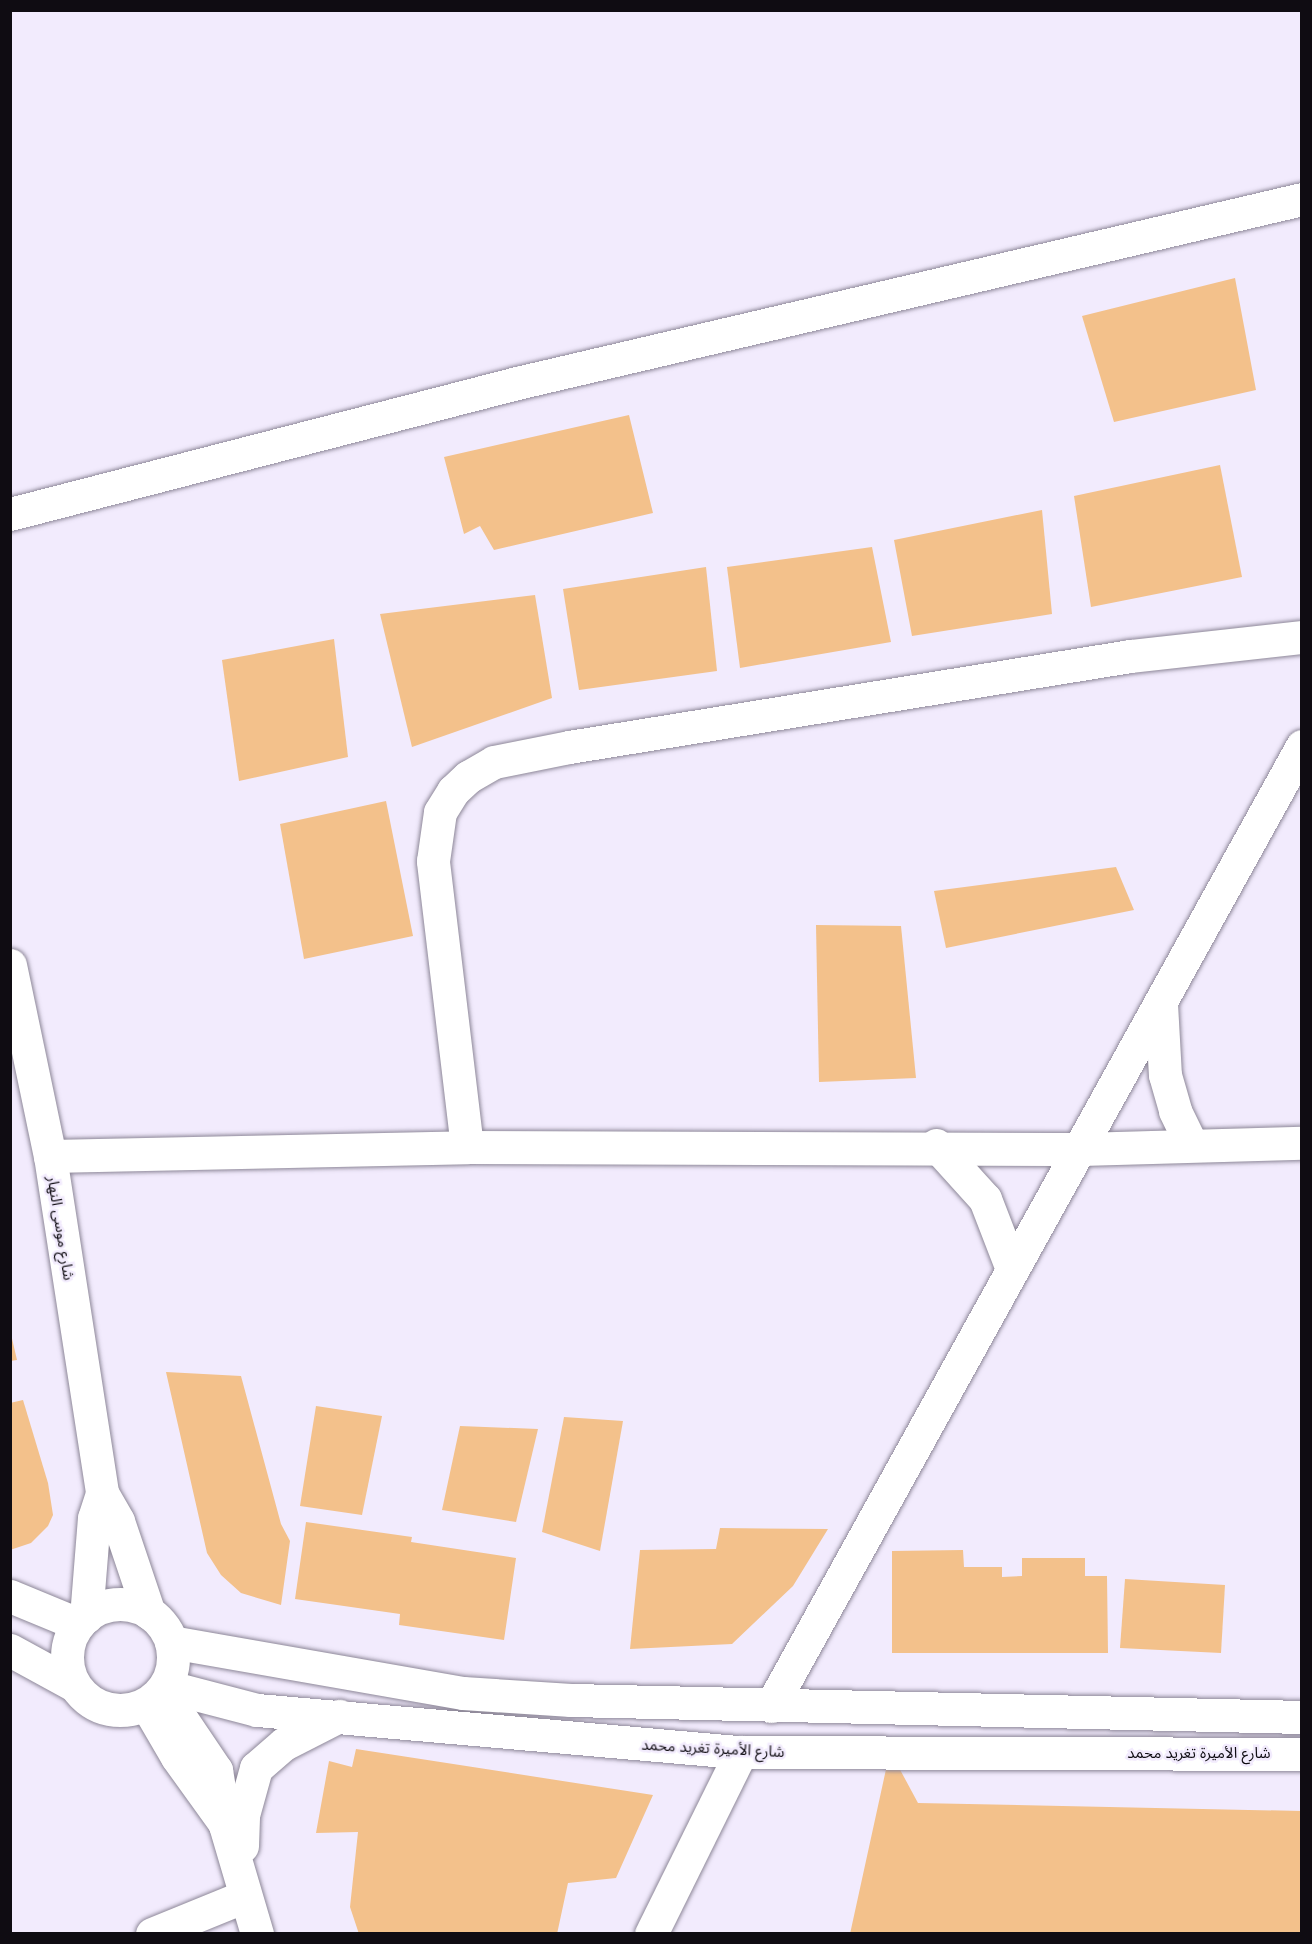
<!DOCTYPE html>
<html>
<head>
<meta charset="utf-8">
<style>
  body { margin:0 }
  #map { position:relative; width:1312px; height:1944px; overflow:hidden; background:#f2ebfd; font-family:Helvetica,"Noto Sans Arabic",sans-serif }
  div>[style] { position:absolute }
  .building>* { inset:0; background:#f3c18b }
  .roads { filter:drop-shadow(0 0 2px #8d8798) drop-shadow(0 0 2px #8d8798) }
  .minor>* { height:33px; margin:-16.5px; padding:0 16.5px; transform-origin:16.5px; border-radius:16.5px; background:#fff }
  .minor>.ring { margin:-16.5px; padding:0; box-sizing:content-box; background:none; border:33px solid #fff; border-radius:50% }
  span { translate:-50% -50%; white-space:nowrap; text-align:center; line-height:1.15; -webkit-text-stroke:5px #f2ebfd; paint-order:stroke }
  .street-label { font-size:15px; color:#0f0c12 }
  .frame { position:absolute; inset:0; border:12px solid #0f0c12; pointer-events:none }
</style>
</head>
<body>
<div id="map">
  <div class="building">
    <div style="clip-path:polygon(1235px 278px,1256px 390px,1114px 422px,1082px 316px)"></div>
    <div style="clip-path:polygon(629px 415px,653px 513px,494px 550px,480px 526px,464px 534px,444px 457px)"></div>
    <div style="clip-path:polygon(1220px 465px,1242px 577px,1091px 607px,1074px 496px)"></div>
    <div style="clip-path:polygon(1042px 510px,1052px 614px,912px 636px,894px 540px)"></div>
    <div style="clip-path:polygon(872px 547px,891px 642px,740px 668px,727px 567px)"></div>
    <div style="clip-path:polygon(706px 567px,717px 671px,579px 690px,563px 589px)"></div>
    <div style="clip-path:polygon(535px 595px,552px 698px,412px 747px,380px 614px)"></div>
    <div style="clip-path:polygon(334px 639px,348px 757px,239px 781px,222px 660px)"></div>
    <div style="clip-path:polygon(386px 801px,413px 936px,304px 959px,280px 824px)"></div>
    <div style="clip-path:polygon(1116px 867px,1134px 910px,946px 948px,934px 891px)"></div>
    <div style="clip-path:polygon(816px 925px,901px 926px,916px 1078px,819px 1082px)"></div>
    <div style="clip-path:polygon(10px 1330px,17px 1360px,10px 1361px)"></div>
    <div style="clip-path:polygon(166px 1372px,241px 1376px,281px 1524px,290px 1541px,281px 1605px,241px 1593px,221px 1575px,207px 1553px)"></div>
    <div style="clip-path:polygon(23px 1400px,48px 1483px,53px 1515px,48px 1526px,31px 1543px,10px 1550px,10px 1403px)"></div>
    <div style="clip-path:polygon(316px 1406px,382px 1416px,362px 1515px,300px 1506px)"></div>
    <div style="clip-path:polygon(564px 1417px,623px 1421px,600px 1551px,542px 1532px)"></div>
    <div style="clip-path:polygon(460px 1426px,538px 1429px,516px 1522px,442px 1510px)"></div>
    <div style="clip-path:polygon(306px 1522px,412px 1537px,411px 1542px,516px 1558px,504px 1640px,399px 1625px,400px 1614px,295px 1599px)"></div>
    <div style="clip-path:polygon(720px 1528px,828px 1529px,793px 1586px,732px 1644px,630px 1649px,640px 1550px,716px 1549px)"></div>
    <div style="clip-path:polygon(963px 1550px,964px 1567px,1002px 1567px,1002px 1577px,1022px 1576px,1022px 1558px,1085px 1558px,1085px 1576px,1107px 1576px,1108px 1653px,892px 1653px,892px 1551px)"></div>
    <div style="clip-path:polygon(1125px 1579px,1225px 1585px,1221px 1653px,1120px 1648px)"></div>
    <div style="clip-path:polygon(356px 1749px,653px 1795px,616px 1878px,568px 1883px,557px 1934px,359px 1934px,350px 1907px,358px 1832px,316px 1833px,329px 1761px,352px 1767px)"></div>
    <div style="clip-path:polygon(890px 1751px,918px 1803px,1302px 1811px,1302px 1934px,850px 1934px)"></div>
  </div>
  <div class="roads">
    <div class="minor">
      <div style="left:10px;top:514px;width:524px;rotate:-14.49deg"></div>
      <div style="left:517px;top:383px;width:806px;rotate:-13.19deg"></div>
      <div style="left:10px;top:965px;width:195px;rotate:78.2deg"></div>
      <div style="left:50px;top:1156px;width:341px;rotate:81.2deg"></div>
      <div style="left:102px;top:1493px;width:32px;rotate:60deg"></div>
      <div style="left:118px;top:1521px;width:97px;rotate:71.4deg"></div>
      <div style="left:1161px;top:1004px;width:71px;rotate:86.8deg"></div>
      <div style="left:1165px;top:1075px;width:37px;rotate:74deg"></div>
      <div style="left:1175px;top:1111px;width:37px;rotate:64deg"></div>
      <div style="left:936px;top:1145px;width:73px;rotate:47.8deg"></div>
      <div style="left:985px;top:1199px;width:75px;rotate:68.9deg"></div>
      <div style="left:467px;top:1147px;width:288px;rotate:-96.8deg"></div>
      <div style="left:433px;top:861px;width:49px;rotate:-81.9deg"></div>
      <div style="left:440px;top:812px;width:25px;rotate:-58deg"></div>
      <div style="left:453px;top:791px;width:21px;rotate:-43deg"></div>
      <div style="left:468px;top:777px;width:30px;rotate:-30deg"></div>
      <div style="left:494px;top:762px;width:76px;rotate:-11.3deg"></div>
      <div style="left:569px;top:747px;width:568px;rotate:-9.21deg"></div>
      <div style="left:1130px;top:656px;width:173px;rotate:-6.3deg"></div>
      <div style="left:50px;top:1156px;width:417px;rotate:-1.2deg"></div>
      <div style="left:467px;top:1147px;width:614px;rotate:0.19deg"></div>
      <div style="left:1081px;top:1149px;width:221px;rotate:-1.6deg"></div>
      <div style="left:10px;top:1596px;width:74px;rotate:22.4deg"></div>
      <div class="ring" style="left:67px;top:1604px;width:73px;height:73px"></div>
      <div style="left:86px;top:1617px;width:99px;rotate:-85.4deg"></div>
      <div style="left:94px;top:1518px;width:26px;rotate:-72deg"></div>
      <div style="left:171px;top:1642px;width:296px;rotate:9.9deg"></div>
      <div style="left:463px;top:1693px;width:108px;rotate:3.7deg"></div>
      <div style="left:571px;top:1700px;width:731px;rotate:1.33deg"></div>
      <div style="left:10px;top:1650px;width:73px;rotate:28.7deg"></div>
      <div style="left:165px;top:1686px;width:95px;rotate:14.6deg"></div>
      <div style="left:257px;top:1710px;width:486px;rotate:5deg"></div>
      <div style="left:741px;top:1752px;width:561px;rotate:0.2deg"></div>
      <div style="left:162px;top:1690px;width:97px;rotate:56deg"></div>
      <div style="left:216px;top:1770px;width:56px;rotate:80.7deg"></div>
      <div style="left:225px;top:1825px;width:114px;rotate:73.6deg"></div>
      <div style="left:146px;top:1704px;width:61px;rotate:59.7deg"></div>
      <div style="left:177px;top:1757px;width:79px;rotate:54.3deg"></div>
      <div style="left:771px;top:1706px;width:1097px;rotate:-61.05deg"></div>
      <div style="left:242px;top:1846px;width:31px;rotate:-88deg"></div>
      <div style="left:243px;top:1815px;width:49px;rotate:-74.5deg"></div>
      <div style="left:256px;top:1768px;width:37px;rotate:-41deg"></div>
      <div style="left:284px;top:1744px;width:62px;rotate:-27deg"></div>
      <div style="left:152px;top:1934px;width:100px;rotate:-22.2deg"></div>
      <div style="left:651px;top:1934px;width:203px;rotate:-63.7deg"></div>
    </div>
  </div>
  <div class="street-label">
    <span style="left:61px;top:1228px;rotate:81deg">شارع موسى النهار</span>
    <span style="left:713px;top:1748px;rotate:3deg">شارع الأميرة تغريد محمد</span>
    <span style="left:1199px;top:1753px">شارع الأميرة تغريد محمد</span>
  </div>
  <div class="frame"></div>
</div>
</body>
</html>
